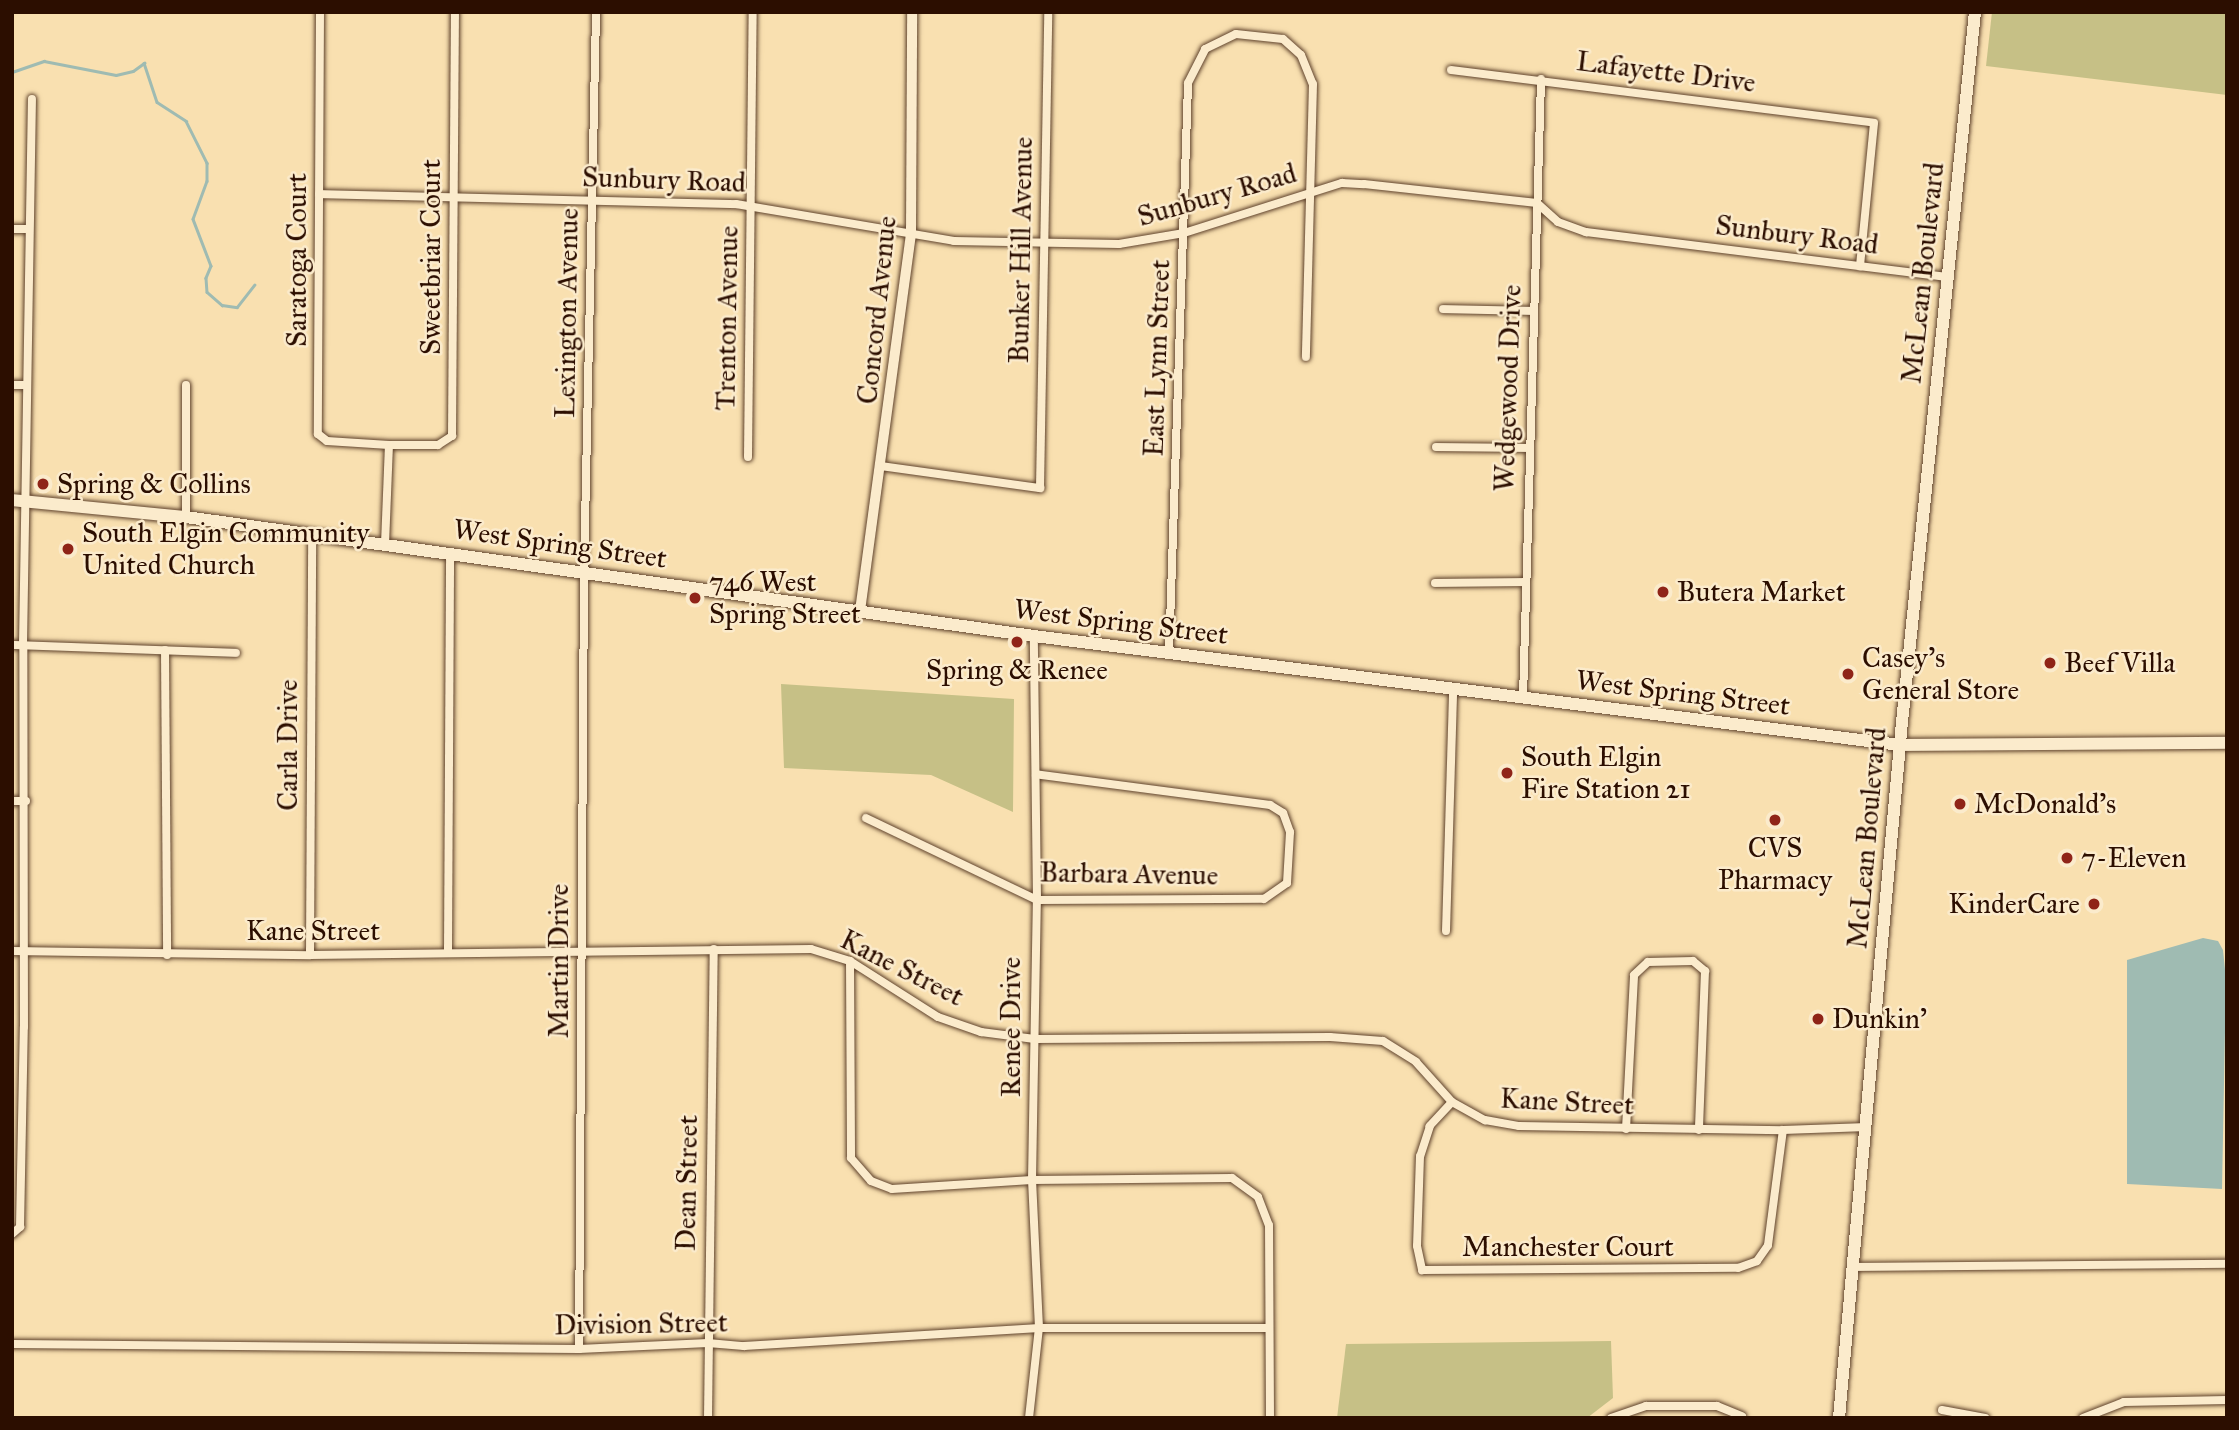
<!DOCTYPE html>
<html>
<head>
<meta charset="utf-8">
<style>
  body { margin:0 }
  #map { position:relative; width:2239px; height:1430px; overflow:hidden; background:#f9e0b0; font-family:"IM FELL Great Primer",serif }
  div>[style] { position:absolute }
  .green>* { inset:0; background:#c6c086 }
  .water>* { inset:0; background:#9fbbb2 }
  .stream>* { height:2.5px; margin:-1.25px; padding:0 1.25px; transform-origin:1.25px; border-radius:1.25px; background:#9fbbb2 }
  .roads { filter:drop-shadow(0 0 2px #5f422c) drop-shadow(0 0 2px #5f422c) }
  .minor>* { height:8px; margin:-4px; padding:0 4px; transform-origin:4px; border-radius:4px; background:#fbebcc }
  .tertiary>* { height:10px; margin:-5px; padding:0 5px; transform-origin:5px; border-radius:5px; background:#fbebcc }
  .secondary>* { height:12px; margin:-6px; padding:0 6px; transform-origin:6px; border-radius:6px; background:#fbebcc }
  .dots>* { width:19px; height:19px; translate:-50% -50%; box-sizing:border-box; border:4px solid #fbebcc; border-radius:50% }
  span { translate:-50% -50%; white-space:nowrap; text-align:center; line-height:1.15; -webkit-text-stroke:5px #fbebcc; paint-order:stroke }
  .street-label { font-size:28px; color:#2c0e00 }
  .poi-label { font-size:28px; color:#2c0e00 }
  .left { translate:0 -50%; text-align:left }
  .right { translate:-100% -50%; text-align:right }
  .frame { position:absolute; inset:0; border:14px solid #2c0e00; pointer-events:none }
</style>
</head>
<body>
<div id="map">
  <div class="green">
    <div style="clip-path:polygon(1992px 12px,2227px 12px,2227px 95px,1986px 66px)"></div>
    <div style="clip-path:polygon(781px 684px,1014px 699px,1013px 812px,931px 775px,784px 768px)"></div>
    <div style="clip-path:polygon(1611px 1341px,1613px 1398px,1587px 1418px,1337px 1418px,1346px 1344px)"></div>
  </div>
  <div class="water">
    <div style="clip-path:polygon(2203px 938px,2218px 941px,2223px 950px,2226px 979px,2222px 1189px,2127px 1184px,2127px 960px)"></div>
  </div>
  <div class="stream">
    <div style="left:12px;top:72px;width:34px;rotate:-19deg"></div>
    <div style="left:44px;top:61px;width:73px;rotate:11deg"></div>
    <div style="left:116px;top:75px;width:17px;rotate:-13deg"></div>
    <div style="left:133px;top:71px;width:14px;rotate:-36deg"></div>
    <div style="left:144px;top:63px;width:41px;rotate:71.6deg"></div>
    <div style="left:157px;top:102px;width:35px;rotate:33deg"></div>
    <div style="left:186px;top:121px;width:47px;rotate:63.4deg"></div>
    <div style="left:207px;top:163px;width:18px;rotate:90deg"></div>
    <div style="left:207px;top:181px;width:40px;rotate:110.2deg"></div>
    <div style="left:193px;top:219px;width:50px;rotate:69deg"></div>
    <div style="left:211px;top:266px;width:13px;rotate:113deg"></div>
    <div style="left:206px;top:278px;width:14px;rotate:86deg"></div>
    <div style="left:207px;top:292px;width:20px;rotate:41deg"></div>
    <div style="left:222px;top:305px;width:15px;rotate:8deg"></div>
    <div style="left:237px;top:307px;width:28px;rotate:-52deg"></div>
  </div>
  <div class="roads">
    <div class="minor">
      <div style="left:320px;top:12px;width:422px;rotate:90.3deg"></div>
      <div style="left:318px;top:434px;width:11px;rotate:38deg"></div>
      <div style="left:327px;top:441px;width:62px;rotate:3.7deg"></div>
      <div style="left:389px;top:445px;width:49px"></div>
      <div style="left:438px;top:445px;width:17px;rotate:-33deg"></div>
      <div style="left:452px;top:436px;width:424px;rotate:-89.6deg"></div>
      <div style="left:1451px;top:70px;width:426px;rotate:7.1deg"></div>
      <div style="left:1874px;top:123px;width:144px;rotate:95.6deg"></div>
      <div style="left:319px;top:194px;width:417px;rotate:1.4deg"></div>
      <div style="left:736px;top:204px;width:221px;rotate:9.6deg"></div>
      <div style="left:954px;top:241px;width:165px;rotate:1deg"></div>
      <div style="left:1119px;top:244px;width:66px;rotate:-9.6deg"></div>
      <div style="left:1184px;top:233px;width:166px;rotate:-17.6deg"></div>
      <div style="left:1342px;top:183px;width:22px;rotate:3deg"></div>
      <div style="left:1364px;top:184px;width:174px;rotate:6.3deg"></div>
      <div style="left:1537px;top:203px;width:28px;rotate:42deg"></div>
      <div style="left:1558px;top:222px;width:30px;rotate:20deg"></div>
      <div style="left:1586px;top:232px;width:364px;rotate:7.1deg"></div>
      <div style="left:12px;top:229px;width:17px"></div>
      <div style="left:1443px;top:309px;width:89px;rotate:1.3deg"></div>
      <div style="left:12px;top:385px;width:13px"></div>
      <div style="left:1436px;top:447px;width:93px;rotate:0.6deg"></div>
      <div style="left:748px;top:457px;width:445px;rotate:-89.4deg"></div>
      <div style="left:881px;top:466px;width:161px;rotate:7.9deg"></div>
      <div style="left:1040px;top:488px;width:476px;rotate:-89deg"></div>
      <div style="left:186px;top:517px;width:132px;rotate:-90deg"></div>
      <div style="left:385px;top:544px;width:99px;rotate:-87.7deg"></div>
      <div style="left:1435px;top:583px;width:90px;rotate:-0.6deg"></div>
      <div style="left:12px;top:645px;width:224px;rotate:2deg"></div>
      <div style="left:165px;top:650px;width:305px;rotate:89.6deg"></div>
      <div style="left:1169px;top:654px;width:571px;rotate:-88.09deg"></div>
      <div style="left:1188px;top:83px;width:38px;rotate:-63deg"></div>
      <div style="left:1205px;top:49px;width:34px;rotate:-26deg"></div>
      <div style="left:1236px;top:34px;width:47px;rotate:6.1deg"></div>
      <div style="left:1283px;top:39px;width:24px;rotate:42deg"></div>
      <div style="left:1301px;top:55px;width:31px;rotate:68deg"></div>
      <div style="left:1313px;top:84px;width:273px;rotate:91.5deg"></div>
      <div style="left:1523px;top:698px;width:619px;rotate:-88.33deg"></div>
      <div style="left:12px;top:801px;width:14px"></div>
      <div style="left:866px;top:818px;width:190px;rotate:25.6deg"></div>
      <div style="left:1037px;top:900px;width:227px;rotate:-0.3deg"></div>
      <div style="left:1264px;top:899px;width:28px;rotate:-35deg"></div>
      <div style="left:1287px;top:883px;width:51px;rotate:-86.6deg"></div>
      <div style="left:1290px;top:832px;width:20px;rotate:-110deg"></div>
      <div style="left:1283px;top:813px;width:15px;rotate:-148deg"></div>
      <div style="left:1270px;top:805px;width:236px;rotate:-172.5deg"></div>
      <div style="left:1446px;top:931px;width:242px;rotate:-88.3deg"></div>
      <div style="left:12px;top:951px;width:298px;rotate:0.8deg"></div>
      <div style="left:310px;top:955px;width:501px;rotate:-0.69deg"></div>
      <div style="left:811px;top:949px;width:41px;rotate:17.1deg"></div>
      <div style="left:850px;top:961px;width:104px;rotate:32.5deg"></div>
      <div style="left:938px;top:1017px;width:46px;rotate:19.2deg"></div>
      <div style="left:981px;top:1032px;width:54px;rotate:7.4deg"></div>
      <div style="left:1035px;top:1039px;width:295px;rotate:-0.4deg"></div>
      <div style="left:1330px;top:1037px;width:53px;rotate:4.3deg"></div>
      <div style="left:1383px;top:1041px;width:39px;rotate:32deg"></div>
      <div style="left:1416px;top:1062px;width:54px;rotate:48deg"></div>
      <div style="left:1452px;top:1102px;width:38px;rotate:29deg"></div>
      <div style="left:1485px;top:1120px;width:35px;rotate:10deg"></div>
      <div style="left:1519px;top:1126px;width:264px;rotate:0.9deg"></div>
      <div style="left:1783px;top:1130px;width:84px;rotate:-2deg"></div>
      <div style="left:448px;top:952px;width:399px;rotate:-89.7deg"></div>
      <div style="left:310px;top:955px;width:420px;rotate:-89.7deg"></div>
      <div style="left:850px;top:961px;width:197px;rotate:89.7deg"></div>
      <div style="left:851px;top:1158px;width:30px;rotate:49deg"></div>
      <div style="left:871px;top:1181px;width:22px;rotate:21deg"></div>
      <div style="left:892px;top:1189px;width:140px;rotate:-3.7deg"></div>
      <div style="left:1032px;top:1180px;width:200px;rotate:-0.6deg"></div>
      <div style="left:1232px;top:1178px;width:32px;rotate:36deg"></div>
      <div style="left:1258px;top:1197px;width:30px;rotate:69deg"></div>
      <div style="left:1269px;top:1225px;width:193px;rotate:89.7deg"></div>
      <div style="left:1452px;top:1102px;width:33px;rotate:133deg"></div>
      <div style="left:1430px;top:1126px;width:32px;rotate:108deg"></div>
      <div style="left:1420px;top:1156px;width:90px;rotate:91.9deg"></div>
      <div style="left:1417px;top:1246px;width:25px;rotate:78deg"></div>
      <div style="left:1422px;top:1270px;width:316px;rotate:-0.4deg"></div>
      <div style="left:1738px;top:1268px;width:20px;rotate:-20deg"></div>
      <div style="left:1757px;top:1261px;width:19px;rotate:-55deg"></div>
      <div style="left:1768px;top:1245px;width:116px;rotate:-82.6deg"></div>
      <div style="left:1626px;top:1129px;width:154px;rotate:-87deg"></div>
      <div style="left:1634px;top:975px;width:19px;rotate:-43deg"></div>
      <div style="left:1648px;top:962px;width:45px;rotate:-1.3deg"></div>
      <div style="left:1693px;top:961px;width:16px;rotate:40deg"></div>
      <div style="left:1705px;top:971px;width:159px;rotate:92.2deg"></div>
      <div style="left:12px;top:1234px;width:11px;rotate:-41deg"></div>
      <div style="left:20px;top:1227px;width:200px;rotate:-88.9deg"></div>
      <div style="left:24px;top:1027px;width:382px;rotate:-90.1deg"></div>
      <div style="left:23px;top:645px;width:546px;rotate:-89.06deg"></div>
      <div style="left:1854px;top:1267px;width:373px;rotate:-0.5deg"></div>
      <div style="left:12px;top:1344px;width:567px;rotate:0.51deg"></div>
      <div style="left:579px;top:1349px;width:129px;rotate:-2.7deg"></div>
      <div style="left:708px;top:1343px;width:36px;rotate:5deg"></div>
      <div style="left:744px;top:1346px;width:296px;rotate:-3.5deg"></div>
      <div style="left:1039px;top:1328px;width:230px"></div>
      <div style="left:579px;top:1349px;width:777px;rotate:-89.63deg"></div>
      <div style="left:584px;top:572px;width:560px;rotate:-88.77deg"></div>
      <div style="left:1942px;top:1410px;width:44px;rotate:10.5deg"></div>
      <div style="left:708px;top:1418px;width:469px;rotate:-89.3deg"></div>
      <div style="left:1029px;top:1418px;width:91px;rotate:-83.7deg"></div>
      <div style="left:1039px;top:1328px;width:148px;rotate:-92.7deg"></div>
      <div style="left:1032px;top:1180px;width:280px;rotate:-89deg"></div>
      <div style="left:1037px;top:900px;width:264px;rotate:-90.7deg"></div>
      <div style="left:1611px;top:1418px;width:37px;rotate:-19deg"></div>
      <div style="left:1646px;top:1406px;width:71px"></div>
      <div style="left:1717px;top:1406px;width:27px;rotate:22deg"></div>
      <div style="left:2083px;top:1418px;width:44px;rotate:-21.3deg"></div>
      <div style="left:2124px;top:1402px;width:103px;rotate:-1.1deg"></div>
    </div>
    <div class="tertiary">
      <div style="left:860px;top:611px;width:381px;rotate:-82.3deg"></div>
      <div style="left:911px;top:233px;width:221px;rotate:-89.7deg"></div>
    </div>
    <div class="secondary">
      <div style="left:12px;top:500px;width:175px;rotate:5.6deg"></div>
      <div style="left:186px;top:517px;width:856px;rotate:7.99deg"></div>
      <div style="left:1034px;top:636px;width:873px;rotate:7.17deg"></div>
      <div style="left:1900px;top:745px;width:327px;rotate:-0.4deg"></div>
      <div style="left:1839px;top:1418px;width:699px;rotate:-84.83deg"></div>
      <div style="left:1902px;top:722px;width:714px;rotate:-84.13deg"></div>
    </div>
  </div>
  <div class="dots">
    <div style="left:43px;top:484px;background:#8f2418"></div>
    <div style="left:68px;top:549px;background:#8f2418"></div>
    <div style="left:1663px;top:592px;background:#8f2418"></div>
    <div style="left:695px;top:598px;background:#8f2418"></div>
    <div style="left:1017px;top:642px;background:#8f2418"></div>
    <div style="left:2050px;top:663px;background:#8f2418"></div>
    <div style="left:1848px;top:674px;background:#8f2418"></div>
    <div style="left:1507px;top:773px;background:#8f2418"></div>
    <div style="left:1960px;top:804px;background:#8f2418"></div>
    <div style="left:1775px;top:820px;background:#8f2418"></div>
    <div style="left:2067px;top:858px;background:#8f2418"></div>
    <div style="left:2094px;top:904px;background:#8f2418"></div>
    <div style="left:1818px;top:1019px;background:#8f2418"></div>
  </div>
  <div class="street-label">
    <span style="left:1666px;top:72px;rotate:7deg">Lafayette Drive</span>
    <span style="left:664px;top:180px;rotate:2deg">Sunbury Road</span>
    <span style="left:1217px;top:195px;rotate:-16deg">Sunbury Road</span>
    <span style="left:1797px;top:235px;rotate:7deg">Sunbury Road</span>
    <span style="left:1021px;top:250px;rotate:-89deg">Bunker Hill Avenue</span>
    <span style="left:431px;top:257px;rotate:-90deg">Sweetbriar Court</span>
    <span style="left:297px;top:260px;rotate:-90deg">Saratoga Court</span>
    <span style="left:1923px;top:273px;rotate:-84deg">McLean Boulevard</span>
    <span style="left:877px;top:310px;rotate:-84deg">Concord Avenue</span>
    <span style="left:567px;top:313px;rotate:-89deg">Lexington Avenue</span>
    <span style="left:727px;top:318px;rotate:-89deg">Trenton Avenue</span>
    <span style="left:1157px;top:358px;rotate:-88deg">East Lynn Street</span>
    <span style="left:1508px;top:388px;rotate:-88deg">Wedgewood Drive</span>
    <span style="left:560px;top:544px;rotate:8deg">West Spring Street</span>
    <span style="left:1121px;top:622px;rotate:7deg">West Spring Street</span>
    <span style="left:1683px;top:693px;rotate:7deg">West Spring Street</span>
    <span style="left:288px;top:745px;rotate:-90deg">Carla Drive</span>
    <span style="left:1867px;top:838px;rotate:-85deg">McLean Boulevard</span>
    <span style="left:1129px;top:874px;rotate:1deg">Barbara Avenue</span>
    <span style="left:313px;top:931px">Kane Street</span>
    <span style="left:559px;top:961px;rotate:-90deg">Martin Drive</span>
    <span style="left:902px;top:968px;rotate:27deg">Kane Street</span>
    <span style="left:1011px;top:1027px;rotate:-90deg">Renee Drive</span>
    <span style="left:1567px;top:1102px;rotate:3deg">Kane Street</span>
    <span style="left:687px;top:1183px;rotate:-89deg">Dean Street</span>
    <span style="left:1568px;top:1247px">Manchester Court</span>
    <span style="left:641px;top:1324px;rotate:-1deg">Division Street</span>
  </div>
  <div class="poi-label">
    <span class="left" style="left:57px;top:484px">Spring &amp; Collins</span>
    <span class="left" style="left:82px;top:549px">South Elgin Community<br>United Church</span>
    <span class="left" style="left:709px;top:598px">746 West<br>Spring Street</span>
    <span class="left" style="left:1677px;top:592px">Butera Market</span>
    <span class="left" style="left:1862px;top:674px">Casey's<br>General Store</span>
    <span class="left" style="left:2064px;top:663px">Beef Villa</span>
    <span style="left:1017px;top:670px">Spring &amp; Renee</span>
    <span class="left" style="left:1521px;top:773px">South Elgin<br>Fire Station 21</span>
    <span class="left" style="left:1974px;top:804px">McDonald's</span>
    <span style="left:1775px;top:864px">CVS<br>Pharmacy</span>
    <span class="left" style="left:2081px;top:858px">7-Eleven</span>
    <span class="right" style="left:2080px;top:904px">KinderCare</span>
    <span class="left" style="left:1832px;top:1019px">Dunkin'</span>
  </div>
  <div class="frame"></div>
</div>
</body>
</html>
